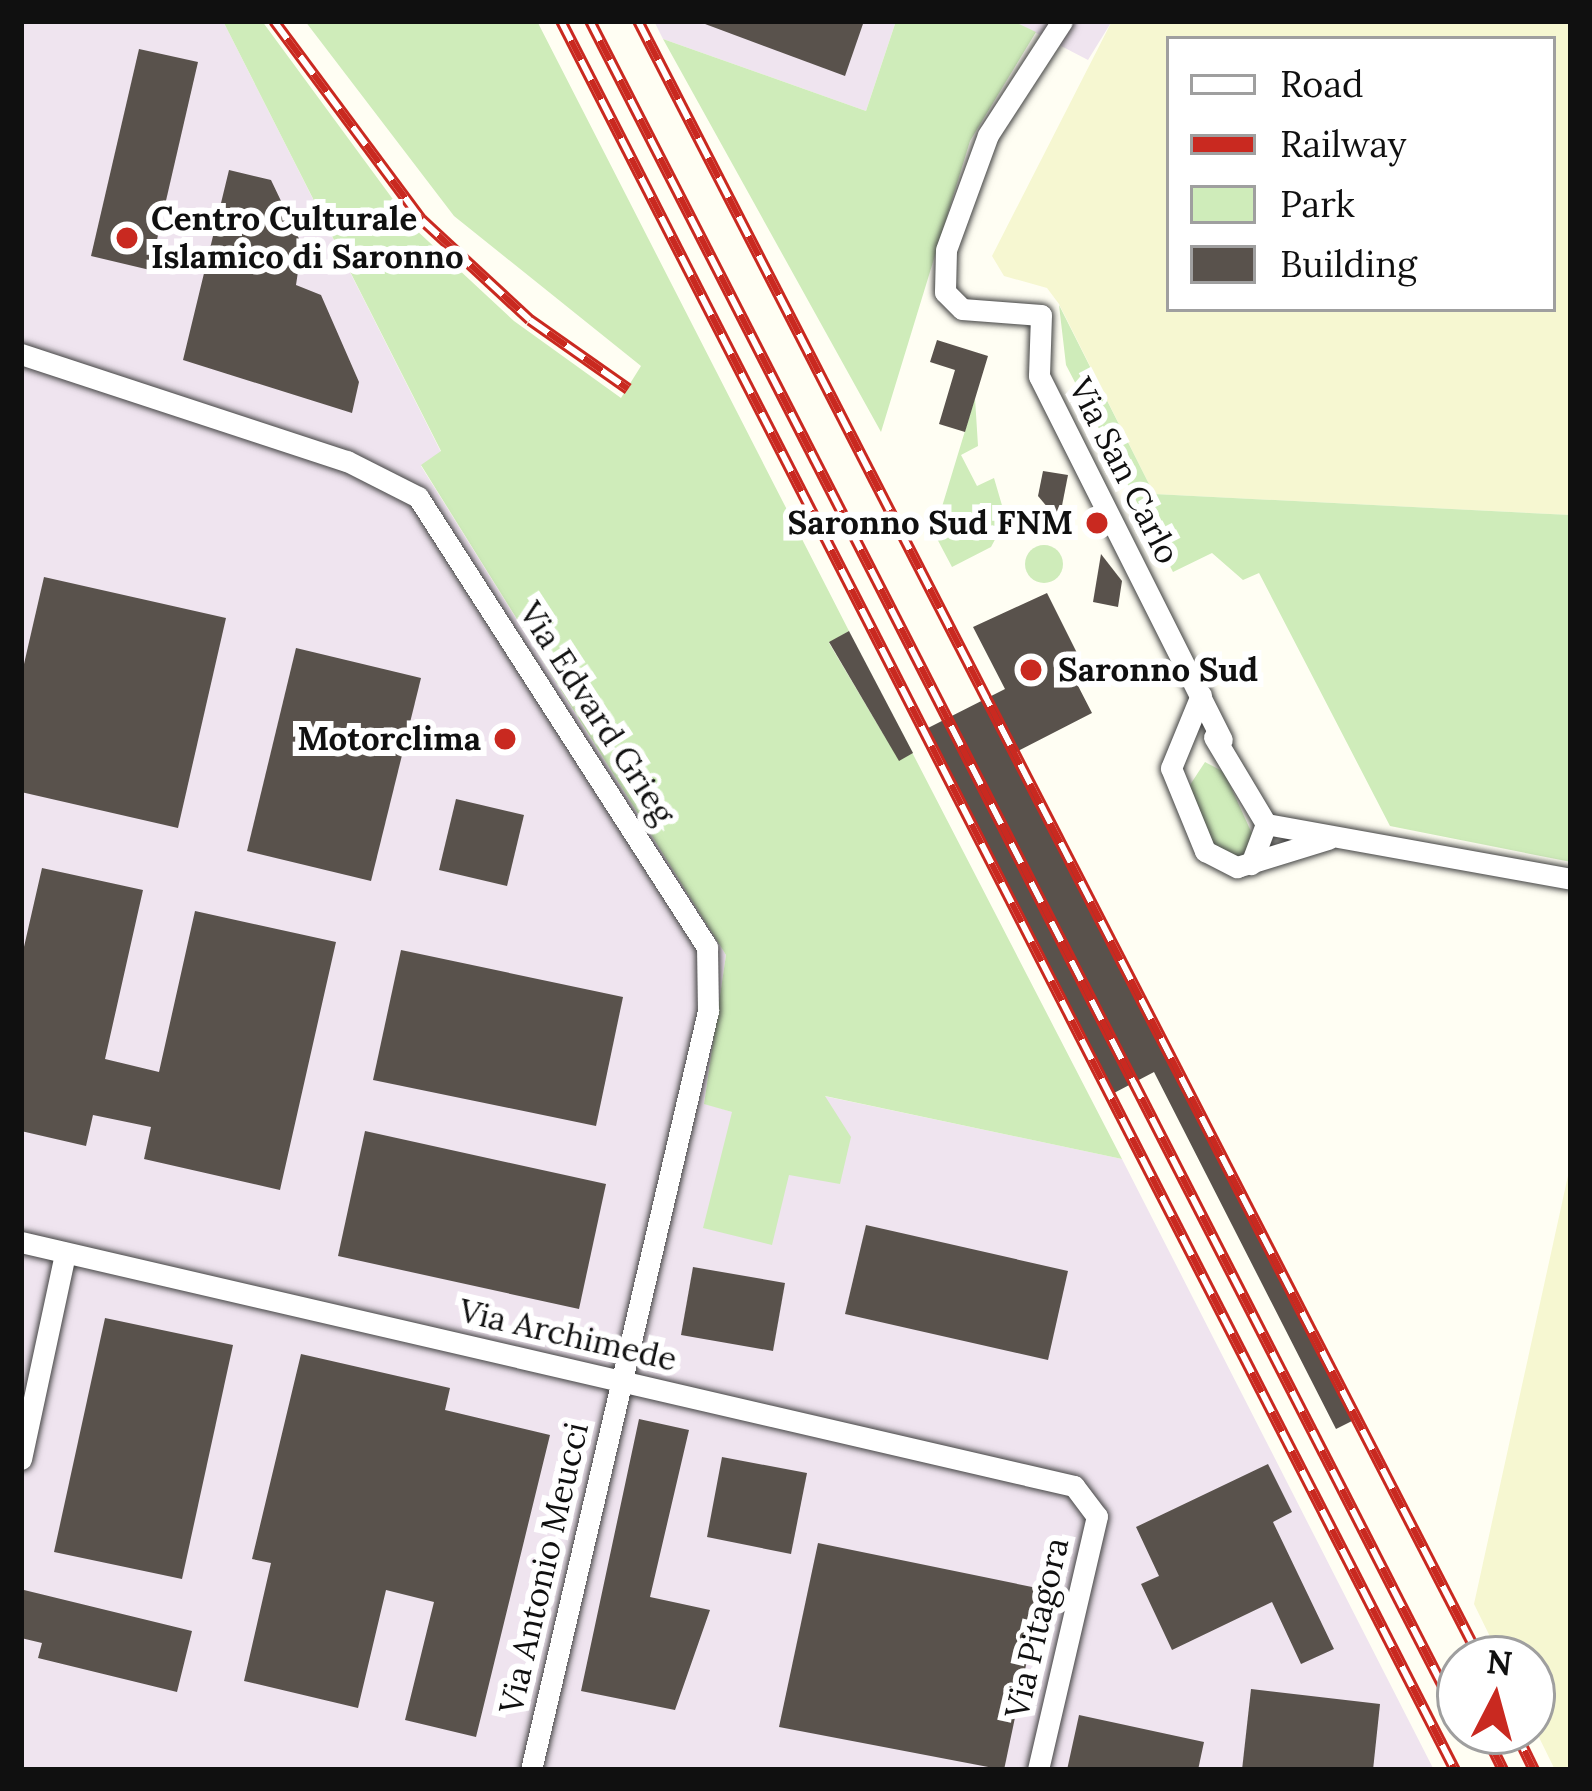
<!DOCTYPE html>
<html>
<head>
<meta charset="utf-8">
<style>
  body { margin:0 }
  #map { position:relative; width:1592px; height:1791px; overflow:hidden; background:#fffef3; font-family:Lora,serif }
  div>[style] { position:absolute }
  .industrial>* { inset:0; background:#efe4ef }
  .farmland>* { inset:0; background:#f6f7d1 }
  .green>* { inset:0; background:#cfecba }
  .round { border-radius:50% }
  .building>* { inset:0; background:#59524c }
  .roads { filter:drop-shadow(0 0 3px #434343) drop-shadow(0 0 3px #434343) }
  .minor>* { height:21px; margin:-10.5px; padding:0 10.5px; transform-origin:10.5px; border-radius:10.5px; background:#fff }
  .rail>* { height:12px; margin-top:-6px; transform-origin:0; background:repeating-linear-gradient(90deg,#fff 0 22px,#c92920 0 44px); box-sizing:border-box; border-block:3px solid #c92920 }
  .dots>* { width:33px; height:33px; translate:-50% -50%; box-sizing:border-box; border:6px solid #fff; border-radius:50% }
  span { translate:-50% -50%; white-space:nowrap; text-align:center; line-height:1.15; -webkit-text-stroke:12px #fff; paint-order:stroke }
  .poi-label { font-size:33px; color:#101010; font-weight:700 }
  .left { translate:0 -50%; text-align:left }
  .right { translate:-100% -50%; text-align:right }
  .street-label { font-size:33px; color:#101010 }
  .frame { position:absolute; inset:0; border:24px solid #101010; pointer-events:none }
  .legend { position:absolute; left:1166px; top:36px; width:390px; height:276px; box-sizing:border-box; background:#fff; border:3px solid #9f9f9f; margin:0; padding:15px 21px; list-style:none; font-size:36px; color:#101010 }
  .legend li { display:flex; align-items:center; gap:24px; height:60px }
  .legend b { width:60px; border:3px solid #9f9f9f }
  .north { position:absolute; left:1436px; top:1635px; width:120px; height:120px; box-sizing:border-box; background:#fff; border:3px solid #9f9f9f; border-radius:50%; rotate:6deg; font-size:33px; font-weight:700; line-height:48px; text-align:center; color:#101010 }
  .north::after { content:''; display:block; margin:auto; width:42px; height:54px; background:#c92920; clip-path:polygon(50% 0,100% 100%,50% 72%,0 100%) }
</style>
</head>
<body>
<div id="map">
  <div class="industrial">
    <div style="clip-path:polygon(21px 21px,223px 21px,441px 452px,421px 466px,726px 955px,704px 1103px,732px 1112px,789px 1174px,824px 1096px,1122px 1159px,1434px 1770px,21px 1770px)"></div>
    <div style="clip-path:polygon(654px 21px,896px 21px,866px 111px,663px 39px)"></div>
    <div style="clip-path:polygon(1013px 21px,1112px 21px,1088px 60px)"></div>
  </div>
  <div class="farmland">
    <div style="clip-path:polygon(evenodd,1112px 21px,1571px 21px,1571px 515px,1154px 494px,1059px 304px,1047px 288px,1004px 276px,992px 256px,1112px 21px,1169px 39px,1553px 39px,1553px 309px,1169px 309px,1169px 39px)"></div>
    <div style="clip-path:polygon(1571px 1162px,1571px 1770px,1555px 1770px,1532px 1723px,1532px 1659px,1501px 1659px,1474px 1604px)"></div>
  </div>
  <div class="green">
    <div style="clip-path:polygon(223px 21px,262px 21px,414px 228px,514px 321px,621px 398px,641px 366px,454px 216px,305px 21px,537px 21px,849px 631px,829px 643px,885px 737px,900px 729px,1122px 1159px,825px 1096px,851px 1137px,840px 1184px,789px 1175px,772px 1245px,703px 1228px,732px 1112px,704px 1104px,726px 955px,421px 465px,441px 451px)"></div>
    <div style="clip-path:polygon(896px 21px,1013px 21px,1036px 32px,970px 141px,881px 432px,663px 39px,866px 111px)"></div>
    <div style="clip-path:polygon(1059px 305px,1154px 494px,1571px 515px,1571px 862px,1390px 826px,1259px 573px,1243px 580px,1212px 553px,1173px 572px,1066px 365px)"></div>
    <div style="clip-path:polygon(975px 398px,978px 446px,961px 455px,977px 486px,994px 478px,1006px 519px,991px 547px,952px 567px,934px 533px)"></div>
    <div class="round" style="left:1025px;top:545px;width:38px;height:38px"></div>
    <div style="clip-path:polygon(1205px 762px,1224px 772px,1254px 838px,1241px 858px,1216px 849px,1188px 788px)"></div>
  </div>
  <div class="building">
    <div style="clip-path:polygon(697px 21px,864px 21px,845px 76px)"></div>
    <div style="clip-path:polygon(139px 49px,198px 62px,150px 270px,91px 256px)"></div>
    <div style="clip-path:polygon(229px 170px,271px 180px,302px 245px,296px 285px,321px 295px,359px 382px,352px 413px,183px 360px)"></div>
    <div style="clip-path:polygon(937px 340px,988px 356px,965px 432px,939px 424px,955px 370px,930px 362px)"></div>
    <div style="clip-path:polygon(1043px 471px,1068px 475px,1059px 521px,1038px 496px)"></div>
    <div style="clip-path:polygon(1101px 554px,1122px 581px,1118px 607px,1093px 602px)"></div>
    <div style="clip-path:polygon(44px 577px,226px 618px,178px 828px,21px 792px,21px 677px)"></div>
    <div style="clip-path:polygon(1047px 593px,1088px 675px,1075px 680px,1092px 713px,1014px 753px,1354px 1420px,1336px 1429px,1154px 1072px,1114px 1093px,928px 728px,1005px 689px,973px 627px)"></div>
    <div style="clip-path:polygon(849px 631px,913px 753px,899px 761px,829px 642px)"></div>
    <div style="clip-path:polygon(296px 648px,421px 678px,371px 881px,247px 851px)"></div>
    <div style="clip-path:polygon(456px 799px,524px 815px,507px 886px,439px 870px)"></div>
    <div style="clip-path:polygon(42px 868px,143px 890px,105px 1059px,159px 1072px,195px 911px,336px 942px,280px 1190px,144px 1159px,151px 1127px,93px 1115px,86px 1146px,21px 1131px,21px 960px)"></div>
    <div style="clip-path:polygon(401px 950px,623px 997px,596px 1126px,373px 1080px)"></div>
    <div style="clip-path:polygon(365px 1131px,606px 1184px,579px 1309px,338px 1256px)"></div>
    <div style="clip-path:polygon(866px 1225px,1068px 1271px,1048px 1360px,845px 1314px)"></div>
    <div style="clip-path:polygon(693px 1267px,785px 1283px,773px 1351px,681px 1335px)"></div>
    <div style="clip-path:polygon(105px 1318px,233px 1345px,182px 1579px,54px 1552px)"></div>
    <div style="clip-path:polygon(301px 1354px,450px 1388px,445px 1410px,550px 1435px,476px 1737px,405px 1720px,434px 1602px,386px 1590px,358px 1708px,244px 1681px,271px 1563px,252px 1559px)"></div>
    <div style="clip-path:polygon(639px 1419px,689px 1430px,650px 1597px,710px 1610px,675px 1710px,581px 1691px)"></div>
    <div style="clip-path:polygon(722px 1457px,807px 1473px,791px 1554px,707px 1537px)"></div>
    <div style="clip-path:polygon(1268px 1464px,1292px 1512px,1273px 1522px,1334px 1649px,1301px 1664px,1272px 1602px,1172px 1650px,1141px 1584px,1159px 1576px,1136px 1527px)"></div>
    <div style="clip-path:polygon(818px 1543px,1042px 1589px,1004px 1770px,779px 1727px)"></div>
    <div style="clip-path:polygon(24px 1590px,192px 1631px,177px 1692px,38px 1658px,42px 1643px,21px 1638px)"></div>
    <div style="clip-path:polygon(1251px 1689px,1380px 1704px,1373px 1770px,1242px 1770px)"></div>
    <div style="clip-path:polygon(1079px 1715px,1204px 1742px,1198px 1770px,1067px 1770px)"></div>
  </div>
  <div class="roads">
    <div class="minor">
      <div style="left:1062px;top:21px;width:136px;rotate:123deg"></div>
      <div style="left:988px;top:135px;width:122px;rotate:110.1deg"></div>
      <div style="left:946px;top:250px;width:42px;rotate:91.4deg"></div>
      <div style="left:945px;top:292px;width:24px;rotate:45deg"></div>
      <div style="left:962px;top:309px;width:79px;rotate:4.3deg"></div>
      <div style="left:1041px;top:315px;width:61px;rotate:91.9deg"></div>
      <div style="left:1039px;top:376px;width:407px;rotate:63.3deg"></div>
      <div style="left:21px;top:354px;width:343px;rotate:18.2deg"></div>
      <div style="left:347px;top:461px;width:80px;rotate:26.9deg"></div>
      <div style="left:418px;top:497px;width:535px;rotate:57.29deg"></div>
      <div style="left:707px;top:947px;width:64px;rotate:89.1deg"></div>
      <div style="left:708px;top:1011px;width:779px;rotate:103.13deg"></div>
      <div style="left:1201px;top:695px;width:79px;rotate:112.3deg"></div>
      <div style="left:1171px;top:768px;width:90px;rotate:67.7deg"></div>
      <div style="left:1205px;top:851px;width:36px;rotate:27deg"></div>
      <div style="left:1237px;top:867px;width:95px;rotate:-17.1deg"></div>
      <div style="left:1214px;top:737px;width:101px;rotate:59.1deg"></div>
      <div style="left:1266px;top:824px;width:43px;rotate:110.6deg"></div>
      <div style="left:1266px;top:824px;width:310px;rotate:10.2deg"></div>
      <div style="left:21px;top:1242px;width:1081px;rotate:13.05deg"></div>
      <div style="left:1074px;top:1486px;width:38px;rotate:53deg"></div>
      <div style="left:1097px;top:1516px;width:261px;rotate:103.1deg"></div>
      <div style="left:21px;top:1459px;width:211px;rotate:-77.9deg"></div>
    </div>
  </div>
  <div class="rail">
    <div style="left:274px;top:21px;width:248px;rotate:53.4deg"></div>
    <div style="left:422px;top:220px;width:147px;rotate:42.8deg"></div>
    <div style="left:530px;top:320px;width:120px;rotate:35.1deg"></div>
    <div style="left:561px;top:21px;width:1964px;rotate:62.93deg"></div>
    <div style="left:590px;top:21px;width:1909px;rotate:62.88deg"></div>
    <div style="left:638px;top:21px;width:1842px;rotate:62.79deg"></div>
    <div style="left:1484px;top:1731px;width:43px;rotate:64deg"></div>
    <div style="left:1515px;top:1731px;width:43px;rotate:64deg"></div>
  </div>
  <div class="dots">
    <div style="left:127px;top:238px;background:#c92920"></div>
    <div style="left:1097px;top:523px;background:#c92920"></div>
    <div style="left:1031px;top:670px;background:#c92920"></div>
    <div style="left:505px;top:739px;background:#c92920"></div>
  </div>
  <div class="poi-label">
    <span class="left" style="left:151px;top:238px">Centro Culturale<br>Islamico di Saronno</span>
    <span class="right" style="left:1073px;top:523px">Saronno Sud FNM</span>
    <span class="left" style="left:1058px;top:670px">Saronno Sud</span>
    <span class="right" style="left:481px;top:739px">Motorclima</span>
  </div>
  <div class="street-label">
    <span style="left:1124px;top:471px;rotate:63deg">Via San Carlo</span>
    <span style="left:597px;top:713px;rotate:57deg">Via Edvard Grieg</span>
    <span style="left:568px;top:1335px;rotate:13deg">Via Archimede</span>
    <span style="left:544px;top:1568px;rotate:-77deg">Via Antonio Meucci</span>
    <span style="left:1037px;top:1628px;rotate:-77deg">Via Pitagora</span>
  </div>
  <div class="frame"></div>
  <ul class="legend">
  <li><b style="height:15px;background:#fff"></b>Road</li>
  <li><b style="height:15px;background:#c92920"></b>Railway</li>
  <li><b style="height:33px;background:#cfecba"></b>Park</li>
  <li><b style="height:33px;background:#59524c"></b>Building</li>
  </ul>
  <div class="north">N</div>
</div>
</body>
</html>
